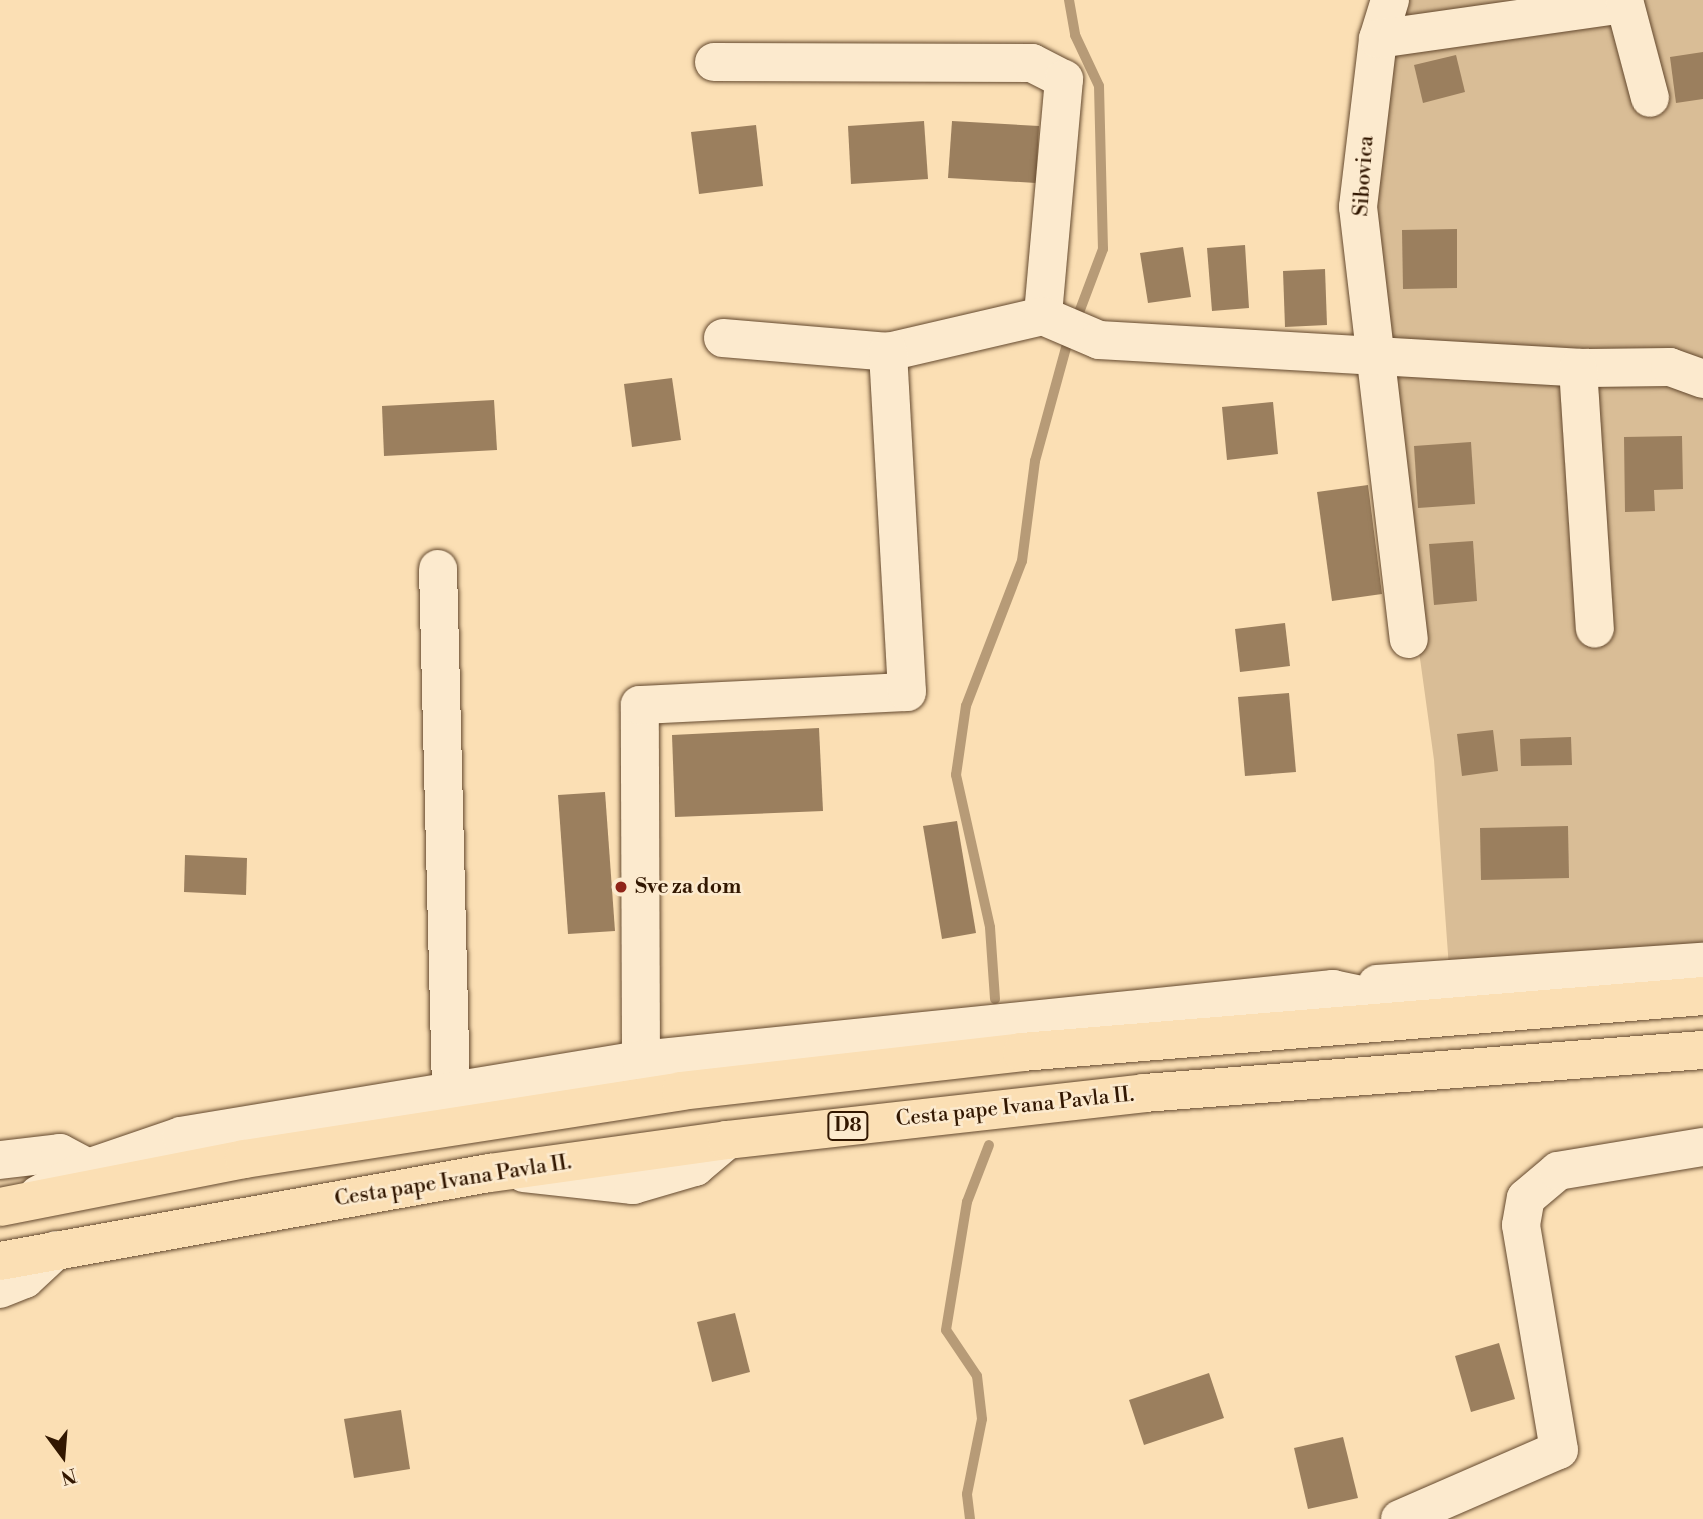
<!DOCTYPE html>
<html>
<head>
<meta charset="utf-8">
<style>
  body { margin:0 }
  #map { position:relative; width:1703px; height:1519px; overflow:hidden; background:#fbdfb4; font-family:"Libre Bodoni",serif }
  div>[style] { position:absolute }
  .green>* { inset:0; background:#d9bd96 }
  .stream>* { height:10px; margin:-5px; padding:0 5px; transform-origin:5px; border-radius:5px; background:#b79b77 }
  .building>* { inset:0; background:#9b7f5e }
  .roads { filter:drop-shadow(0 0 2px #64492e) drop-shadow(0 0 2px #64492e) }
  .minor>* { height:38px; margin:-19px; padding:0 19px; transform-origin:19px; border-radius:19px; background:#fceace }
  .major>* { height:38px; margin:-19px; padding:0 19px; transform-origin:19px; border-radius:19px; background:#fbdfb4 }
  .dots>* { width:19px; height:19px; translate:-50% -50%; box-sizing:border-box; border:4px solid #fceace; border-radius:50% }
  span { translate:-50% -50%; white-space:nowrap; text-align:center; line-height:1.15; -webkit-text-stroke:5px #fceace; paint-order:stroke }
  .shield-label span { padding:2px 5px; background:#fceace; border:2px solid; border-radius:5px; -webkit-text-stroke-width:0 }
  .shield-label { font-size:19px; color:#321701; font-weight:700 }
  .street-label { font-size:21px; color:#321701 }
  .poi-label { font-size:21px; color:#321701; font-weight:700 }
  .left { translate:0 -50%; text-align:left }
  .north { position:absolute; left:28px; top:1421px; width:70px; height:70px; -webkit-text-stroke:5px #fceace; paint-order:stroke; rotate:164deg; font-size:19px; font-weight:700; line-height:28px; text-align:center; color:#321701 }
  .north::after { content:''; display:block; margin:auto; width:24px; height:32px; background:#321701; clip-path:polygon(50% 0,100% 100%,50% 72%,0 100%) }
</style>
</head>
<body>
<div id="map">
  <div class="green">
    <div style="clip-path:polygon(1404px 0,1703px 0,1703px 948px,1449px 968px,1434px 760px,1410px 586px,1376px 216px,1383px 83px)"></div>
  </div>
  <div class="stream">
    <div style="left:1069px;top:0;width:36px;rotate:80deg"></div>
    <div style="left:1075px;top:35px;width:56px;rotate:64.8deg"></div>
    <div style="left:1099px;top:86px;width:163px;rotate:88.6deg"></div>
    <div style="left:1103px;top:249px;width:79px;rotate:110.7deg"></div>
    <div style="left:995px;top:999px;width:72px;rotate:-94deg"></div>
    <div style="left:990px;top:927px;width:156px;rotate:-102.6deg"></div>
    <div style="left:956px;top:775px;width:70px;rotate:-81.8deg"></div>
    <div style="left:966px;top:706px;width:155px;rotate:-68.9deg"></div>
    <div style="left:1022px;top:561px;width:101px;rotate:-82.6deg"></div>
    <div style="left:1035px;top:461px;width:129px;rotate:-74.7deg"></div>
    <div style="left:970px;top:1519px;width:25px;rotate:-97deg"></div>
    <div style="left:967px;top:1494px;width:76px;rotate:-78.7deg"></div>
    <div style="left:982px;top:1419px;width:43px;rotate:-96.6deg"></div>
    <div style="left:977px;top:1376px;width:55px;rotate:-124deg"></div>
    <div style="left:946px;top:1330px;width:130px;rotate:-80.7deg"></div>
    <div style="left:967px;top:1202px;width:61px;rotate:-68.9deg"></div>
  </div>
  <div class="building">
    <div style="clip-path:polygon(1703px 52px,1703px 99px,1676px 103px,1670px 57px)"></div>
    <div style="clip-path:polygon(1456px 55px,1465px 92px,1423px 103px,1414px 65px)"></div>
    <div style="clip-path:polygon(924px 121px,928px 179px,851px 184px,848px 126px)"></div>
    <div style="clip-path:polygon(952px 121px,1039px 126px,1036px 183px,948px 178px)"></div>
    <div style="clip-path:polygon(756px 125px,763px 186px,699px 194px,691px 132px)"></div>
    <div style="clip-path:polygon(1457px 229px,1457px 288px,1403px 289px,1402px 230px)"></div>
    <div style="clip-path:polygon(1245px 245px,1249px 308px,1212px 311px,1207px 248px)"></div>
    <div style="clip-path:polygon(1183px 247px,1191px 297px,1148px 303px,1140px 253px)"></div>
    <div style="clip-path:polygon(1325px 269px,1327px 325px,1285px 327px,1283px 271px)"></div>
    <div style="clip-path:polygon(672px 378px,681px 440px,632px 447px,624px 384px)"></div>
    <div style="clip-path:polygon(494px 400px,497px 450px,384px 456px,382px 406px)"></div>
    <div style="clip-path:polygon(1273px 402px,1278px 454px,1227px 460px,1222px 407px)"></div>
    <div style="clip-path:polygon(1682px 436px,1683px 489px,1654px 490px,1655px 511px,1625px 512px,1624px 437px)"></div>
    <div style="clip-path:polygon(1471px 442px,1475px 504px,1418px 508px,1414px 446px)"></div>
    <div style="clip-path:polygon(1368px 485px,1382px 594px,1332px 601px,1317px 492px)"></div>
    <div style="clip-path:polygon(1473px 541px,1477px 601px,1434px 605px,1429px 544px)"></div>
    <div style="clip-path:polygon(1285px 623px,1290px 666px,1240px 672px,1235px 629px)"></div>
    <div style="clip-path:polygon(1289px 693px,1296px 772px,1245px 776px,1238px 697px)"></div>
    <div style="clip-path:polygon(819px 728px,823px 811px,675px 817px,672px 735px)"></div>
    <div style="clip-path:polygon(1493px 730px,1498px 771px,1462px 776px,1457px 734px)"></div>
    <div style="clip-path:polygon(1571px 737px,1572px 765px,1521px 766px,1520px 739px)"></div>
    <div style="clip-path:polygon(605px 792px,615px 931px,568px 934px,558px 795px)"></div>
    <div style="clip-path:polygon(957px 821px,976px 933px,942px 939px,923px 826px)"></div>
    <div style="clip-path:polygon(1568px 826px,1569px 878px,1481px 880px,1480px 828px)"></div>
    <div style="clip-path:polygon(185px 855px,247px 858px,246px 895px,184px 892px)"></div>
    <div style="clip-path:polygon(735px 1313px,750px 1372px,712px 1382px,697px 1322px)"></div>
    <div style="clip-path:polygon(1499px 1343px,1515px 1399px,1471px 1412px,1455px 1356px)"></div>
    <div style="clip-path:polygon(1209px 1373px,1224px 1418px,1144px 1445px,1129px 1400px)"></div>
    <div style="clip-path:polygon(401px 1410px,410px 1469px,354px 1478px,344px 1419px)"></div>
    <div style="clip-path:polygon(1343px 1437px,1358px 1498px,1308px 1509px,1294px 1448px)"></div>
  </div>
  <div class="roads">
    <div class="minor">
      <div style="left:1390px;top:0;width:41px;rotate:107.1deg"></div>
      <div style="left:1378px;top:39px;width:169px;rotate:96.8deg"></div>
      <div style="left:1358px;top:207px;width:435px;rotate:83.3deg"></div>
      <div style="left:1378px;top:39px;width:249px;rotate:-8.1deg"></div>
      <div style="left:1625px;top:4px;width:97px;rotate:75.1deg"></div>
      <div style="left:714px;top:62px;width:318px;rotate:0.2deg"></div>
      <div style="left:1032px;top:63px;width:36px;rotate:27deg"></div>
      <div style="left:1064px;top:79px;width:238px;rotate:95.1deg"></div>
      <div style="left:723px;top:338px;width:166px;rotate:4.8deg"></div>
      <div style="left:888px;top:352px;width:159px;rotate:-13.1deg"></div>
      <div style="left:1043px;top:316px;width:61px;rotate:23.2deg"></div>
      <div style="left:1099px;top:340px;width:480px;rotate:3.3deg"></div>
      <div style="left:1578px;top:368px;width:92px;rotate:-0.6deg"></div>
      <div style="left:1670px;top:367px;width:35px;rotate:20deg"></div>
      <div style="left:1578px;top:368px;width:261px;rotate:86.3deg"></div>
      <div style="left:438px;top:569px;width:519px;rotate:88.57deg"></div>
      <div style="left:1377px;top:984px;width:327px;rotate:-3.9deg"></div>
      <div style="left:641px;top:1060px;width:355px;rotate:-90.2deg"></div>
      <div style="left:640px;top:705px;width:267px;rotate:-2.8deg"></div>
      <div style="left:907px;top:692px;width:341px;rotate:-93.2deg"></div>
      <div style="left:0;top:1160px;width:60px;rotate:-6.7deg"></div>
      <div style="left:60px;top:1153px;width:32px;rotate:28deg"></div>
      <div style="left:524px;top:1173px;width:110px;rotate:6.3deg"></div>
      <div style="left:633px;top:1185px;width:65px;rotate:-16.2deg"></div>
      <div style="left:695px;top:1167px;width:42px;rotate:-40.2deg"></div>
      <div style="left:38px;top:1195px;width:57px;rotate:-28.4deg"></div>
      <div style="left:88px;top:1168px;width:98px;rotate:-19deg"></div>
      <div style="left:181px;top:1136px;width:466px;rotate:-9.4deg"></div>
      <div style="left:641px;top:1060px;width:696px;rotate:-5.86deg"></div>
      <div style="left:1333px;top:989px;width:116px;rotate:12deg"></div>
      <div style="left:0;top:1289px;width:27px;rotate:-22deg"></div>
      <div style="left:25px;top:1279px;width:42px;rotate:-43.1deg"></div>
      <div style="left:1400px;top:1519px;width:173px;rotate:-23.5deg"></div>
      <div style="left:1559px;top:1450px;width:228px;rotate:-99.6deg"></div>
      <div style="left:1521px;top:1225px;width:27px;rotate:-80deg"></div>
      <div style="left:1526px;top:1198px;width:42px;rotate:-40.2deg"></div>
      <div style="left:1558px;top:1171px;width:147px;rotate:-9.4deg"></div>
    </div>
    <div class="major">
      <div style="left:0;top:1207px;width:249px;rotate:-11.1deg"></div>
      <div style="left:244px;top:1159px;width:442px;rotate:-8.8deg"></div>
      <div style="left:681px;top:1091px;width:343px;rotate:-6.5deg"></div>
      <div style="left:1022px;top:1052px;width:683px;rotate:-4.7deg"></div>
      <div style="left:0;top:1261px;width:498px;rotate:-10.2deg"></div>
      <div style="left:490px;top:1173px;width:239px;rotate:-7.9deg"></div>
      <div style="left:727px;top:1140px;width:420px;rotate:-6.4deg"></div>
      <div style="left:1144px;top:1093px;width:561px;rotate:-4.4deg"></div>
    </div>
  </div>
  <div class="dots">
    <div style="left:621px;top:887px;background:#8f2418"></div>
  </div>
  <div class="shield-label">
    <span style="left:848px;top:1126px">D8</span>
  </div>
  <div class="street-label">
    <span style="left:1364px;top:176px;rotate:-86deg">Sibovica</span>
    <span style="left:1015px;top:1107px;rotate:-6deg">Cesta pape Ivana Pavla II.</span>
    <span style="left:453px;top:1181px;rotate:-9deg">Cesta pape Ivana Pavla II.</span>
  </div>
  <div class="poi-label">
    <span class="left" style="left:635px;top:887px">Sve za dom</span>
  </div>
  <div class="north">N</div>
</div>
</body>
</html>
